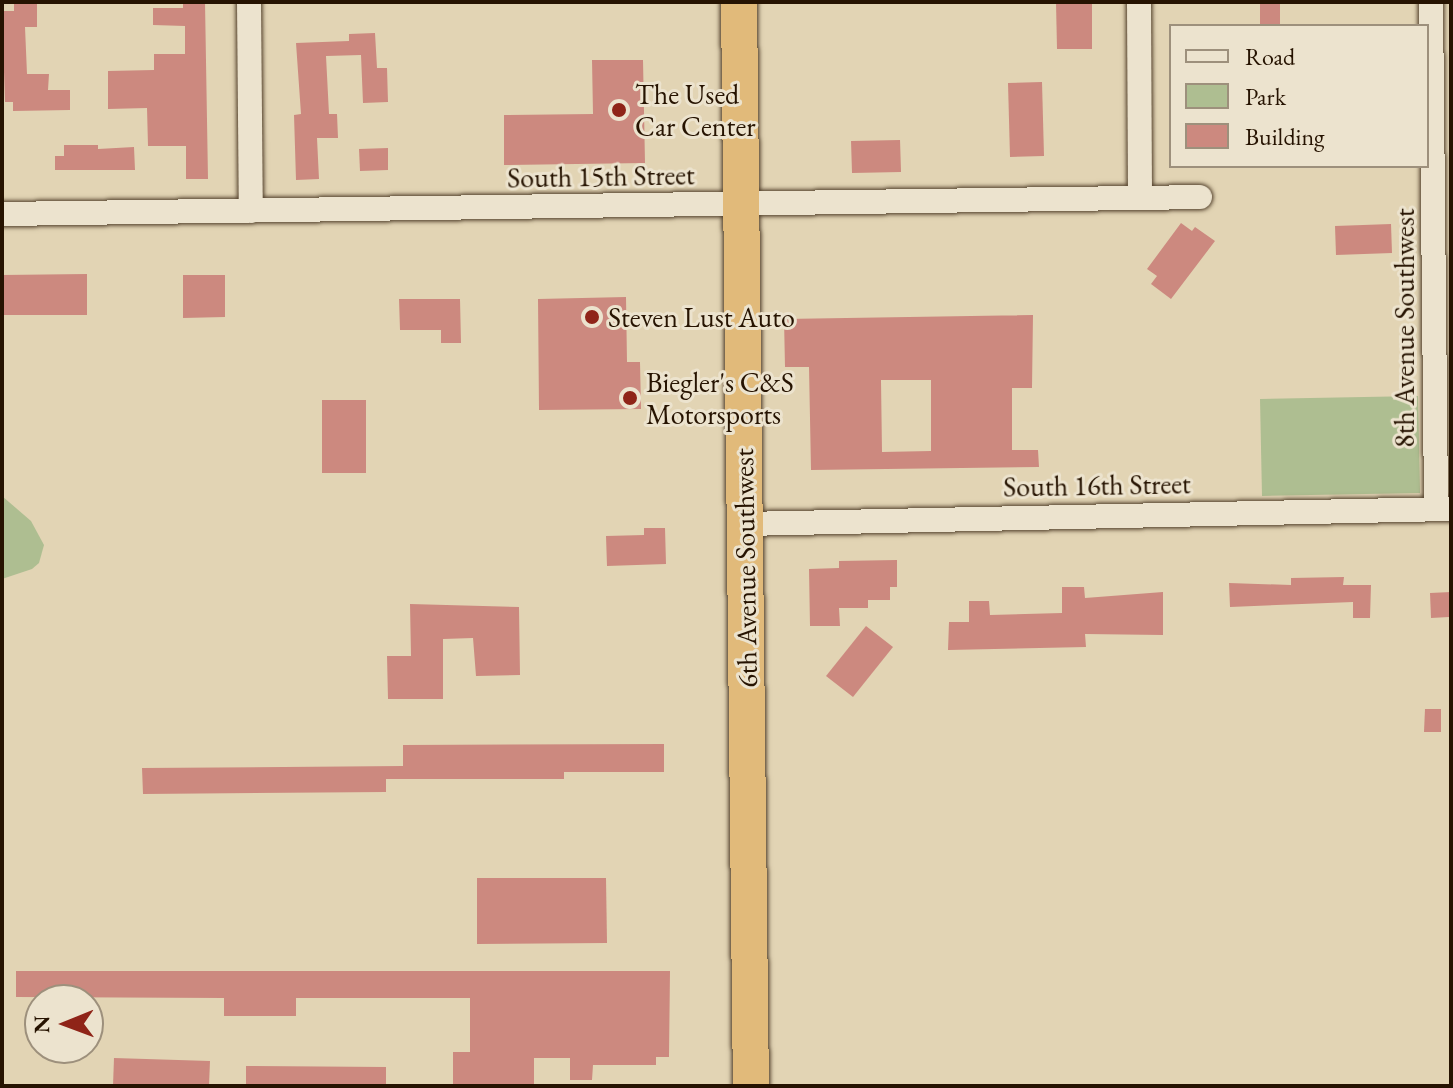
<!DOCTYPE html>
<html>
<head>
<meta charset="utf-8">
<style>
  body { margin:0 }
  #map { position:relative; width:1453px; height:1088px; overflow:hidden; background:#e2d4b4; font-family:"EB Garamond",serif }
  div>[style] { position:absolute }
  .green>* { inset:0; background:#aebe91 }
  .building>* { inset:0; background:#cc897f }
  .roads { filter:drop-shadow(0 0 2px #55432e) drop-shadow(0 0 2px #55432e) }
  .minor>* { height:24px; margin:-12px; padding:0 12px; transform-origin:12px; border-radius:12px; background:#ece3ce }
  .highway>* { height:36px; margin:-18px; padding:0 18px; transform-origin:18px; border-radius:18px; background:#e1ba7a }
  .dots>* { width:22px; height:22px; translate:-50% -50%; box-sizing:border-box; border:4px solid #ece3ce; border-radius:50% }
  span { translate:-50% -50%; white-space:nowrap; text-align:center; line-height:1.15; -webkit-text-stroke:6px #ece3ce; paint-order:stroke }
  .poi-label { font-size:28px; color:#261301 }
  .left { translate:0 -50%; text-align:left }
  .street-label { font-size:28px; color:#261301 }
  .frame { position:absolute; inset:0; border:4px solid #261301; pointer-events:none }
  .legend { position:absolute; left:1169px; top:24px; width:260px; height:144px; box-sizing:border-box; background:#ece3ce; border:2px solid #9d907c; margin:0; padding:10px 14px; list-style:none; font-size:24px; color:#261301 }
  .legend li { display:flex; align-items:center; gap:16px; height:40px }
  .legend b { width:40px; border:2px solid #9d907c }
  .north { position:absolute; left:24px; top:984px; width:80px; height:80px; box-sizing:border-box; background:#ece3ce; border:2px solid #9d907c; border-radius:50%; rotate:269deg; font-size:22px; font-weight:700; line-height:32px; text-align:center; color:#261301 }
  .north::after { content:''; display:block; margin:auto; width:28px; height:36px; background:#8f2418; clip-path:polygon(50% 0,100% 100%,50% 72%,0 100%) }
</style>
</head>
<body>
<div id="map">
  <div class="green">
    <div style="clip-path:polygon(1418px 396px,1420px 493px,1262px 496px,1260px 399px)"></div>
    <div style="clip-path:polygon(2px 496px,31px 521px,44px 545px,39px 563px,32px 569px,2px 579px)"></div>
  </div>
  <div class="building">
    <div style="clip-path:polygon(14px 2px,37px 2px,37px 27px,25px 27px,27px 74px,49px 74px,48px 90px,70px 90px,70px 110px,13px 111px,13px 102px,5px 102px,2px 11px,14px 11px)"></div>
    <div style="clip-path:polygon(183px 2px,205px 2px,208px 179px,186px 179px,186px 146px,148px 146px,147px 108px,108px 109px,108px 71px,154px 70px,154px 54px,185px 54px,185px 26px,153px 25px,153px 8px,183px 8px)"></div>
    <div style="clip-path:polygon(1056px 2px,1092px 2px,1092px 49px,1057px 49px)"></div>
    <div style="clip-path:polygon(1260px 2px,1280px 2px,1280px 26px,1260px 26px)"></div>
    <div style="clip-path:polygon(375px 33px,377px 68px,387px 68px,388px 102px,363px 103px,361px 55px,326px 56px,329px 114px,337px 114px,338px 138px,317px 138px,319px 179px,296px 180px,294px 115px,301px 114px,296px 43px,349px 41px,349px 34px)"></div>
    <div style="clip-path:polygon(592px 60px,643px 60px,645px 163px,504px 165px,504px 115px,593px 114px)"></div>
    <div style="clip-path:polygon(1042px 82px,1044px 156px,1010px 157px,1008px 83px)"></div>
    <div style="clip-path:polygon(900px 140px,901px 172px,852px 173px,851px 141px)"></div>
    <div style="clip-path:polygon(64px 145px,98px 145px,98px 149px,134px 147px,135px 170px,55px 170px,55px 156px,64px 156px)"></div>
    <div style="clip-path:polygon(388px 148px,388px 170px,360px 171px,359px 149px)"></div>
    <div style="clip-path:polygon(1181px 223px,1192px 231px,1195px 227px,1215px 241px,1171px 299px,1151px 284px,1157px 276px,1147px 269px)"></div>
    <div style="clip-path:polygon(1391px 224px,1392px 253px,1336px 255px,1335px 226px)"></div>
    <div style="clip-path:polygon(87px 274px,87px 315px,2px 315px,2px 275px)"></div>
    <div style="clip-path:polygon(183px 275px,225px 275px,225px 317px,183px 318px)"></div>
    <div style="clip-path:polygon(626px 297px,627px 362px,640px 362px,641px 409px,539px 410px,538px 299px)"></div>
    <div style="clip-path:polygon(399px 299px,460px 299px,461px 343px,441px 343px,441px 330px,400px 330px)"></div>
    <div style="clip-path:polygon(evenodd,1033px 315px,1032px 388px,1012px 388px,1012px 450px,1038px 450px,1039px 467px,811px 470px,809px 367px,785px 367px,784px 319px,1033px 315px,881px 380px,931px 380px,931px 451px,882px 452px,881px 380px)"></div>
    <div style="clip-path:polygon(322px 400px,366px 400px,366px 473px,322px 473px)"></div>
    <div style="clip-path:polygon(644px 528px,665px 528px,666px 564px,607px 566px,606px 536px,644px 535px)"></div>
    <div style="clip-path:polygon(897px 560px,897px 587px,890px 587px,890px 600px,868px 600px,868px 608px,839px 608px,840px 626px,810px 626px,809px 569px,839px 568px,839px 561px)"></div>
    <div style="clip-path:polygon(1344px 577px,1343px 585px,1371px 585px,1370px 618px,1353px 618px,1353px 602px,1230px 607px,1229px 583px,1291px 585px,1291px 578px)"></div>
    <div style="clip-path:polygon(1062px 587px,1084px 587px,1085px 598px,1163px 592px,1163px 635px,1085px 634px,1086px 647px,948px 650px,949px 622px,969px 622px,969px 601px,989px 601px,990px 615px,1062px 613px)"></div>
    <div style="clip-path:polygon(1451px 592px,1449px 617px,1431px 618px,1430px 593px)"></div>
    <div style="clip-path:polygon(410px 604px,519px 607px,520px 675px,476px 676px,473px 638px,443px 639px,443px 699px,388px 699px,387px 656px,411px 656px)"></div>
    <div style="clip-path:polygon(866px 626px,893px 647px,853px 697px,826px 676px)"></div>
    <div style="clip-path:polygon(1425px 709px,1441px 709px,1441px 732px,1424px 732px)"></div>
    <div style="clip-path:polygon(664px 744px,664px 772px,564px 772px,564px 779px,386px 779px,386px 792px,143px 794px,142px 768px,403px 766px,403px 745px)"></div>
    <div style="clip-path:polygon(477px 878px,606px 878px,607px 943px,477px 944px)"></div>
    <div style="clip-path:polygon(16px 971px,670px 971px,669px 1057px,656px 1057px,656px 1065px,593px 1065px,592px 1080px,570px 1080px,570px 1058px,534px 1058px,534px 1086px,453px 1086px,453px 1052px,470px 1052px,470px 998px,296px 998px,296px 1016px,224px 1016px,224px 998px,16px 997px)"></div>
    <div style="clip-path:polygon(114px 1058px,210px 1061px,209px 1086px,113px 1086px)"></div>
    <div style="clip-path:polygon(246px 1066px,386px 1067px,386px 1086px,246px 1086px)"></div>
  </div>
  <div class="roads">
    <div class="minor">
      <div style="left:249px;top:2px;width:209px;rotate:89.5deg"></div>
      <div style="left:1139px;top:2px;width:196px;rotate:89.7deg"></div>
      <div style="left:1431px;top:2px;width:507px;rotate:89.43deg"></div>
      <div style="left:2px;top:214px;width:1198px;rotate:-0.81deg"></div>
      <div style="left:744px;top:524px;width:707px;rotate:-1.22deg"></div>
    </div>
    <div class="highway">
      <div style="left:739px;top:2px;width:1084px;rotate:89.37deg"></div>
    </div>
  </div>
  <div class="dots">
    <div style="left:619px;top:110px;background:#8f2418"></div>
    <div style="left:592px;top:317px;background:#8f2418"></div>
    <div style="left:630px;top:398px;background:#8f2418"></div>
  </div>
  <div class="poi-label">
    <span class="left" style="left:635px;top:110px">The Used<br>Car Center</span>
    <span class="left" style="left:608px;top:317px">Steven Lust Auto</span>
    <span class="left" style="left:646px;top:398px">Biegler's C&amp;S<br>Motorsports</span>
  </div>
  <div class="street-label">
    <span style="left:601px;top:176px;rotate:-1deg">South 15th Street</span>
    <span style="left:1404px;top:328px;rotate:-90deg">8th Avenue Southwest</span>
    <span style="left:1097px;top:485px;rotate:-1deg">South 16th Street</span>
    <span style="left:745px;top:568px;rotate:-91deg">6th Avenue Southwest</span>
  </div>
  <div class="frame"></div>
  <ul class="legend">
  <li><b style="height:10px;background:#ece3ce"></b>Road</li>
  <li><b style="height:22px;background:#aebe91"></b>Park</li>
  <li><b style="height:22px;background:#cc897f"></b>Building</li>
  </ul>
  <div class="north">N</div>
</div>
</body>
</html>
